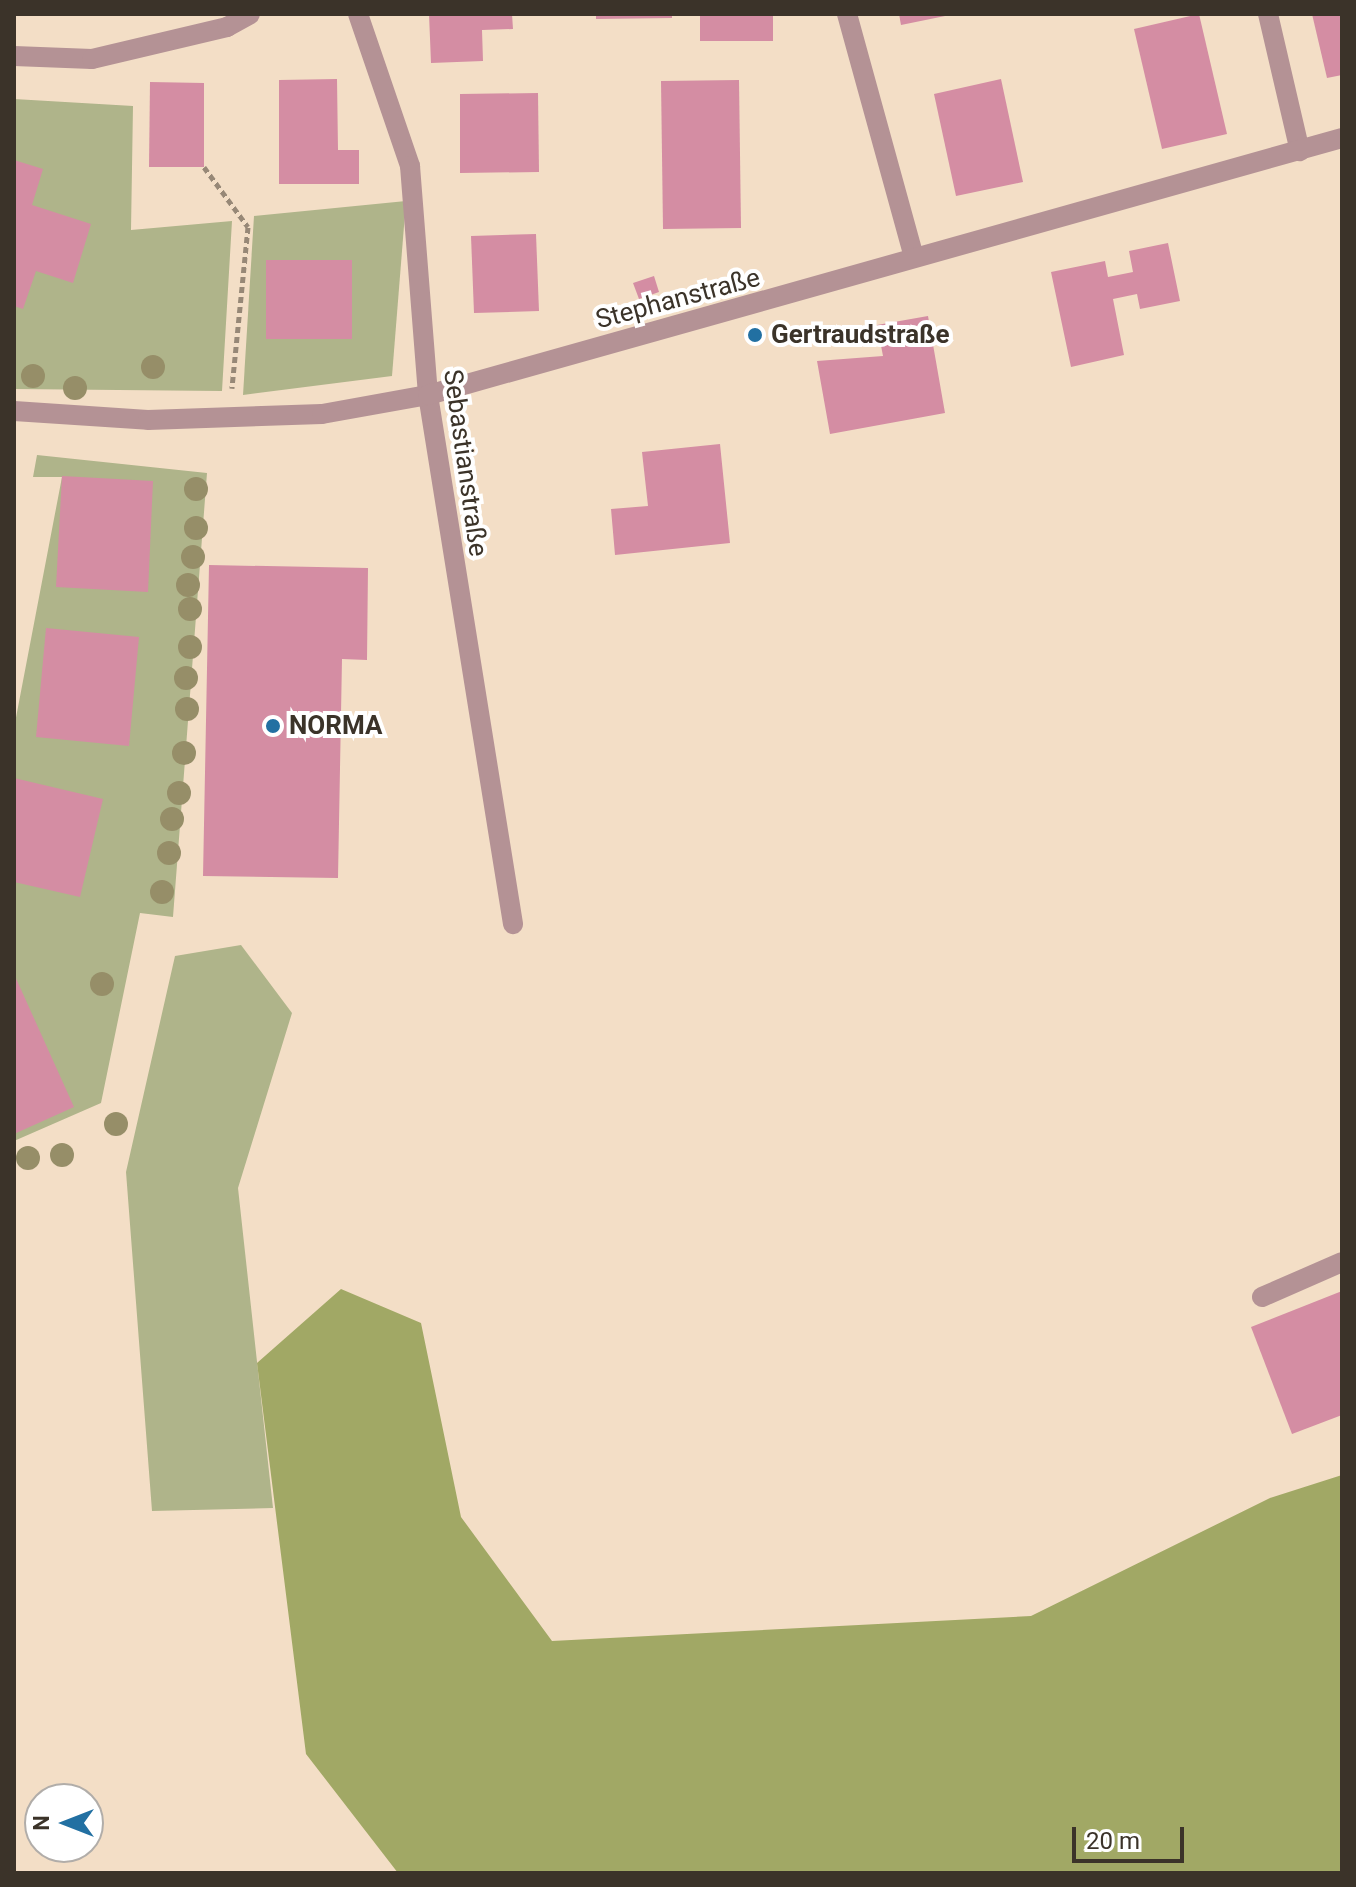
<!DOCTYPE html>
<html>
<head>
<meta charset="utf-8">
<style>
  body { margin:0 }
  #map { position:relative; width:1356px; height:1887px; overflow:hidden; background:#f3dec6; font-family:Roboto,sans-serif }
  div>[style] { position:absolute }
  .green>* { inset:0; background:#afb48a }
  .forest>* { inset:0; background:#a1a865 }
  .building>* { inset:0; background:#d48da3 }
  .path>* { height:5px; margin-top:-2.5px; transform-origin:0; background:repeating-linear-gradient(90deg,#978877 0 6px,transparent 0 10px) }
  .minor>* { height:20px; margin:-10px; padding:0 10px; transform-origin:10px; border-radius:10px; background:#b49295 }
  .trees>* { width:24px; height:24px; margin:-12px; border-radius:50%; background:#968e68 }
  .dots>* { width:22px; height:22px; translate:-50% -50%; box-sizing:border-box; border:4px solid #fff; border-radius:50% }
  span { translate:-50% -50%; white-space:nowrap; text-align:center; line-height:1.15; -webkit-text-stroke:8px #fff; paint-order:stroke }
  .street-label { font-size:26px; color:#3b3329 }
  .poi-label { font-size:26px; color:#3b3329; font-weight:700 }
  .left { translate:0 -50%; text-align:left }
  .frame { position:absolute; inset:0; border:16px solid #3b3329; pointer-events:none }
  .north { position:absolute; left:24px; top:1783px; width:80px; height:80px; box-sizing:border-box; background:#fff; border:2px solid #b1ada9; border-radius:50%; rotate:270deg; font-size:22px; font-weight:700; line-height:32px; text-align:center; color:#3b3329 }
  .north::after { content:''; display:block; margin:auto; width:28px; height:36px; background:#2270a2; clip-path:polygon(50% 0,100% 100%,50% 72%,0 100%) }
  .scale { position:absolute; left:1072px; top:1827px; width:112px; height:36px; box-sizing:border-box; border:4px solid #3b3329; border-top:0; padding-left:10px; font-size:24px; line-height:28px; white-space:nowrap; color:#3b3329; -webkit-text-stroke:6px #fff; paint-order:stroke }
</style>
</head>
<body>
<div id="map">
  <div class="green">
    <div style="clip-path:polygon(14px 99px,133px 106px,131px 230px,232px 221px,222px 391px,14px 389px)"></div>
    <div style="clip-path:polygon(406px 201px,392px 376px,243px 395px,254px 216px)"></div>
    <div style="clip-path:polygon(37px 455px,207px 473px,173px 917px,140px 913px,101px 1103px,14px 1141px,14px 728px,62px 477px,33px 477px)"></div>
    <div style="clip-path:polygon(241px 945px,292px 1013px,238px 1188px,273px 1508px,152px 1511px,126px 1172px,175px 956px)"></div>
  </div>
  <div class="forest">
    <div style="clip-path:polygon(341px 1289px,421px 1323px,461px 1517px,552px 1641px,1031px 1616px,1270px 1498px,1342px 1475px,1342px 1873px,398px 1873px,306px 1754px,257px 1363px)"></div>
  </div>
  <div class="building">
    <div style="clip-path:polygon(429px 14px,512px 14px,513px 29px,482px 30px,483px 61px,431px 63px)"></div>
    <div style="clip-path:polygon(596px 14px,672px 14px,672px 18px,596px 19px)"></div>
    <div style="clip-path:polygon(700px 14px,773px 14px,773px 41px,700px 41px)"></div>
    <div style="clip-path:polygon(899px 14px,950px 14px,950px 15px,901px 25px)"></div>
    <div style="clip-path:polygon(1199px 14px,1227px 134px,1162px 149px,1134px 29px)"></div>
    <div style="clip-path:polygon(1312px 14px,1342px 14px,1342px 75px,1327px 78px)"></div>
    <div style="clip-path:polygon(337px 79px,338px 150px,359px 150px,359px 184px,279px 184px,279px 80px)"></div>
    <div style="clip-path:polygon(1001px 79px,1023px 182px,956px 196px,934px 94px)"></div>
    <div style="clip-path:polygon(739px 80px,741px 228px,663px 229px,661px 81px)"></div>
    <div style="clip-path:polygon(150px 82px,204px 83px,204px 167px,149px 167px)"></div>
    <div style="clip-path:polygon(538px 93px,539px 172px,460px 173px,460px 94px)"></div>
    <div style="clip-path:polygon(14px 160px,43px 169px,32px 205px,91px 224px,73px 283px,36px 271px,23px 309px,14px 306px)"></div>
    <div style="clip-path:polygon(536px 234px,539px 311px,474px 313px,471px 236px)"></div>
    <div style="clip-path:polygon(1168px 243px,1180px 301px,1140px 309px,1137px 294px,1113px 299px,1124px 355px,1071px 367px,1051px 272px,1105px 261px,1108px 277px,1133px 272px,1129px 251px)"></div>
    <div style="clip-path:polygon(266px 260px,352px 260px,352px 339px,266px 339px)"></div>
    <div style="clip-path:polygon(654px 276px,659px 292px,639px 299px,633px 283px)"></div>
    <div style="clip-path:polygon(928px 316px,945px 413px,830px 434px,817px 361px,883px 356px,877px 325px)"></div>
    <div style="clip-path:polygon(720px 444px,730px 543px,615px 555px,611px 509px,648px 506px,642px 452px)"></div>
    <div style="clip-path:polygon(62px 476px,153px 481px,148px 592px,56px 587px)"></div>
    <div style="clip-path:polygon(209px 565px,368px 568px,367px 660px,342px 659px,338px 878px,203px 876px)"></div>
    <div style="clip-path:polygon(46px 628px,139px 637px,129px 746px,36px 737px)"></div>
    <div style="clip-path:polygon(14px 778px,103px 799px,80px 897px,14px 882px)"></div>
    <div style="clip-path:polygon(14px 974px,74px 1107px,14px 1134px)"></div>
    <div style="clip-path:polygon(1342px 1291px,1342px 1415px,1292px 1434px,1251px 1327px)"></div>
  </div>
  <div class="path">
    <div style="left:204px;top:167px;width:74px;rotate:53.7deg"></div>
    <div style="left:248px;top:227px;width:162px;rotate:95.7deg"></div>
  </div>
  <div class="minor">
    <div style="left:358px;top:14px;width:161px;rotate:71.1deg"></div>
    <div style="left:410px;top:166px;width:230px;rotate:85.5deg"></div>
    <div style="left:428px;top:395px;width:536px;rotate:80.87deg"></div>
    <div style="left:847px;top:14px;width:252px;rotate:74.6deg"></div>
    <div style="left:1268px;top:14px;width:141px;rotate:76.9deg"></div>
    <div style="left:14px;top:56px;width:78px;rotate:2.2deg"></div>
    <div style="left:92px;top:59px;width:139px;rotate:-13.3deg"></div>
    <div style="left:227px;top:27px;width:26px;rotate:-29deg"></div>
    <div style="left:14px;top:411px;width:134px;rotate:3.8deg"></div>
    <div style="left:148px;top:420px;width:174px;rotate:-2deg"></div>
    <div style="left:322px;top:414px;width:108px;rotate:-10.2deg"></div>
    <div style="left:428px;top:395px;width:949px;rotate:-15.71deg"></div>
    <div style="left:1262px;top:1297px;width:87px;rotate:-23.6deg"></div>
  </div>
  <div class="trees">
    <div style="left:153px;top:367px"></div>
    <div style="left:33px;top:376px"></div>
    <div style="left:75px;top:388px"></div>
    <div style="left:196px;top:489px"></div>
    <div style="left:196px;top:528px"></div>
    <div style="left:193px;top:557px"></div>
    <div style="left:188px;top:585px"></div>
    <div style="left:190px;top:609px"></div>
    <div style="left:190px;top:647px"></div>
    <div style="left:186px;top:678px"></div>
    <div style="left:187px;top:709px"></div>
    <div style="left:184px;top:753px"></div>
    <div style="left:179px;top:793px"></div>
    <div style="left:172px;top:819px"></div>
    <div style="left:169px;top:853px"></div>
    <div style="left:162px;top:892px"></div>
    <div style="left:102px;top:984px"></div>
    <div style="left:116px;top:1124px"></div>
    <div style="left:62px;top:1155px"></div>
    <div style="left:28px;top:1158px"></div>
  </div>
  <div class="dots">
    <div style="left:755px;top:335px;background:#2270a2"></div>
    <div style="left:273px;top:726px;background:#2270a2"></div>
  </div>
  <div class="street-label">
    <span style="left:678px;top:299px;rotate:-15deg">Stephanstraße</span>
    <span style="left:465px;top:463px;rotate:82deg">Sebastianstraße</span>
  </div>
  <div class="poi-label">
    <span class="left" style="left:771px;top:335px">Gertraudstraße</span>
    <span class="left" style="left:289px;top:726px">NORMA</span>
  </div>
  <div class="frame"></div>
  <div class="north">N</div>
  <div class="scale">20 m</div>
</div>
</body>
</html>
